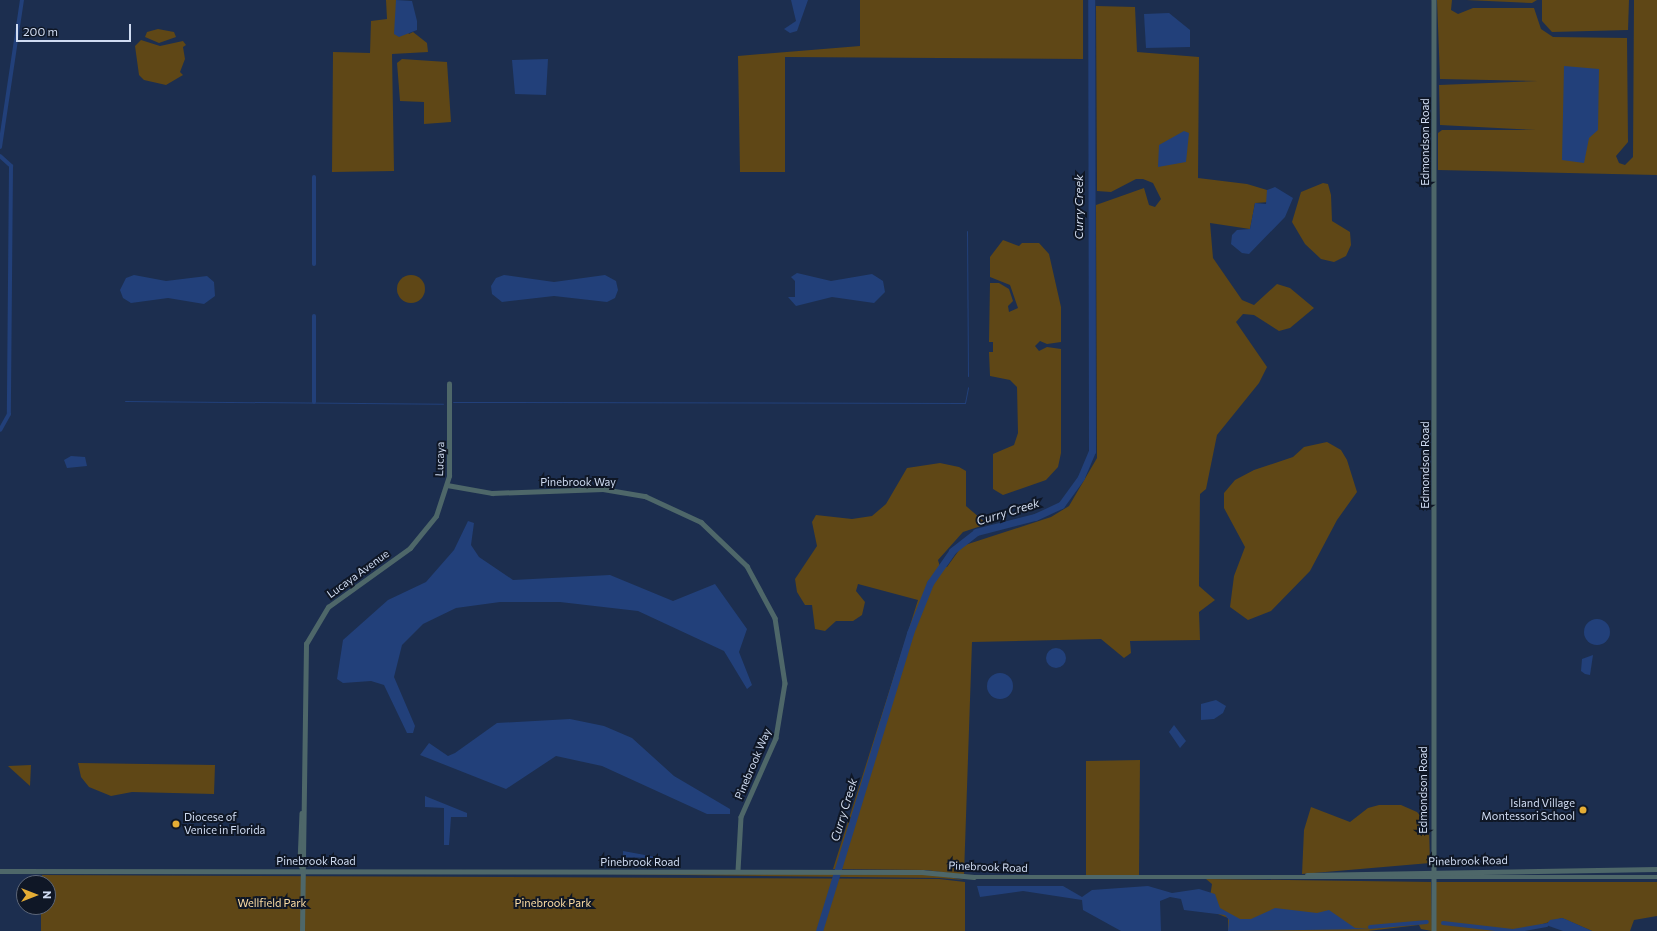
<!DOCTYPE html>
<html>
<head>
<meta charset="utf-8">
<style>
  body { margin:0 }
  #map { position:relative; width:1657px; height:931px; overflow:hidden; background:#1c2e4f; font-family:Commissioner,sans-serif }
  div>[style] { position:absolute }
  .green>* { inset:0; background:#5f4716 }
  .round { border-radius:50% }
  .water>* { inset:0; background:#22407a }
  .stream>* { height:1px; margin:-0.5px; padding:0 0.5px; transform-origin:0.5px; border-radius:0.5px; background:#22407a }
  .canal>* { height:4px; margin:-2px; padding:0 2px; transform-origin:2px; border-radius:2px; background:#22407a }
  .river>* { height:7px; margin:-3.5px; padding:0 3.5px; transform-origin:3.5px; border-radius:3.5px; background:#22407a }
  .tertiary>* { height:4.5px; margin:-2.25px; padding:0 2.25px; transform-origin:2.25px; border-radius:2.25px; background:#4e6769 }
  .dots>* { width:11px; height:11px; translate:-50% -50%; box-sizing:border-box; border:2px solid #0f1726; border-radius:50% }
  span { translate:-50% -50%; white-space:nowrap; text-align:center; line-height:1.15; -webkit-text-stroke:4px #0f1726; paint-order:stroke }
  .street-label { font-size:11px; color:#d0dcf2 }
  .poi-label { font-size:11px; color:#d0dcf2 }
  .right { translate:-100% -50%; text-align:right }
  .left { translate:0 -50%; text-align:left }
  .park-label { font-size:11px; color:#ffdfa5 }
  .water-label { font-size:12px; color:#d2dcee; font-style:italic }
  .north { position:absolute; left:16px; top:875px; width:40px; height:40px; box-sizing:border-box; background:#0f1726; border:1px solid #5c6678; border-radius:50%; rotate:90deg; font-size:11px; font-weight:700; line-height:16px; text-align:center; color:#d0dcf2 }
  .north::after { content:''; display:block; margin:auto; width:14px; height:18px; background:#e5ad35; clip-path:polygon(50% 0,100% 100%,50% 72%,0 100%) }
  .scale { position:absolute; left:16px; top:24px; width:115px; height:18px; box-sizing:border-box; border:2px solid #d0dcf2; border-top:0; padding-left:5px; font-size:12px; line-height:14px; white-space:nowrap; color:#d0dcf2; -webkit-text-stroke:3px #0f1726; paint-order:stroke }
</style>
</head>
<body>
<div id="map">
  <div class="green">
    <div style="clip-path:polygon(386px 0,396px 0,396px 16px,409px 34px,413px 32px,427px 43px,428px 52px,392px 54px,394px 171px,332px 172px,333px 52px,370px 53px,371px 21px,387px 19px)"></div>
    <div style="clip-path:polygon(860px 0,1083px 0,1083px 59px,785px 57px,785px 172px,740px 172px,738px 56px,860px 46px)"></div>
    <div style="clip-path:polygon(1437px 0,1452px 0,1451px 10px,1458px 14px,1473px 8px,1534px 8px,1541px 29px,1553px 37px,1627px 38px,1628px 142px,1616px 156px,1619px 163px,1625px 165px,1633px 157px,1634px 0,1657px 0,1657px 175px,1438px 170px,1438px 133px,1442px 130px,1536px 130px,1440px 125px,1439px 85px,1538px 81px,1440px 79px)"></div>
    <div style="clip-path:polygon(1466px 0,1537px 0,1532px 3px)"></div>
    <div style="clip-path:polygon(1542px 0,1629px 0,1628px 30px,1552px 32px,1542px 21px)"></div>
    <div style="clip-path:polygon(1096px 6px,1135px 7px,1137px 52px,1199px 57px,1198px 178px,1247px 184px,1267px 190px,1269px 202px,1255px 203px,1250px 229px,1210px 223px,1213px 258px,1242px 300px,1254px 305px,1277px 284px,1290px 288px,1314px 308px,1290px 328px,1279px 331px,1254px 315px,1243px 314px,1236px 322px,1267px 367px,1259px 383px,1217px 435px,1206px 489px,1200px 494px,1199px 586px,1215px 600px,1199px 612px,1200px 640px,1130px 641px,1131px 653px,1124px 658px,1101px 639px,972px 642px,964px 875px,926px 870px,833px 869px,918px 600px,858px 584px,856px 591px,865px 602px,862px 615px,853px 621px,836px 621px,825px 631px,815px 629px,812px 605px,805px 605px,797px 592px,795px 579px,817px 546px,812px 522px,816px 515px,852px 519px,872px 516px,886px 504px,907px 468px,940px 463px,959px 467px,966px 471px,966px 506px,987px 524px,963px 532px,938px 560px,940px 567px,947px 567px,962px 546px,1051px 517px,1069px 506px,1097px 458px,1096px 205px,1144px 188px,1149px 205px,1155px 207px,1161px 199px,1153px 183px,1143px 179px,1136px 179px,1111px 192px,1097px 191px)"></div>
    <div style="clip-path:polygon(158px 29px,174px 32px,176px 37px,159px 43px,145px 37px,147px 32px)"></div>
    <div style="clip-path:polygon(141px 40px,160px 46px,183px 41px,186px 45px,183px 47px,185px 59px,180px 72px,183px 75px,166px 85px,144px 80px,139px 75px,135px 46px)"></div>
    <div style="clip-path:polygon(402px 59px,447px 62px,451px 122px,424px 124px,424px 102px,400px 101px,397px 63px)"></div>
    <div style="clip-path:polygon(1323px 183px,1328px 184px,1331px 195px,1332px 221px,1350px 232px,1351px 245px,1346px 256px,1334px 262px,1321px 259px,1305px 244px,1292px 222px,1301px 192px)"></div>
    <div style="clip-path:polygon(1003px 240px,1019px 246px,1022px 243px,1039px 243px,1049px 254px,1061px 307px,1061px 342px,1047px 344px,1040px 341px,1035px 346px,1039px 351px,1047px 347px,1061px 349px,1061px 453px,1058px 467px,1046px 480px,1003px 495px,993px 489px,993px 454px,1014px 445px,1018px 433px,1017px 387px,1010px 380px,990px 376px,989px 352px,993px 352px,993px 342px,989px 342px,990px 283px,999px 283px,1009px 289px,1013px 301px,1008px 306px,1009px 312px,1018px 308px,1010px 285px,990px 277px,990px 257px)"></div>
    <div class="round" style="left:397px;top:275px;width:28px;height:28px"></div>
    <div style="clip-path:polygon(1327px 442px,1341px 450px,1347px 460px,1357px 492px,1337px 520px,1310px 571px,1271px 611px,1248px 620px,1230px 607px,1234px 576px,1245px 547px,1224px 508px,1224px 493px,1235px 480px,1254px 470px,1293px 457px,1304px 447px)"></div>
    <div style="clip-path:polygon(1140px 760px,1139px 875px,1086px 875px,1086px 761px)"></div>
    <div style="clip-path:polygon(78px 763px,215px 765px,214px 794px,132px 792px,111px 796px,89px 787px,81px 777px)"></div>
    <div style="clip-path:polygon(31px 765px,30px 786px,8px 766px)"></div>
    <div style="clip-path:polygon(1379px 805px,1401px 805px,1417px 812px,1429px 826px,1430px 863px,1302px 874px,1304px 830px,1311px 807px,1350px 822px,1368px 808px)"></div>
    <div style="clip-path:polygon(522px 873px,933px 874px,964px 880px,939px 878px)"></div>
    <div style="clip-path:polygon(42px 875px,939px 879px,965px 882px,965px 931px,41px 931px,41px 907px,48px 907px,48px 883px,41px 883px)"></div>
    <div style="clip-path:polygon(1206px 879px,1431px 882px,1432px 931px,1421px 929px,1419px 925px,1368px 931px,1228px 931px,1228px 918px,1208px 910px,1212px 884px)"></div>
    <div style="clip-path:polygon(1436px 882px,1657px 882px,1657px 916px,1634px 920px,1630px 931px,1592px 931px,1562px 918px,1521px 931px,1436px 931px)"></div>
  </div>
  <div class="water">
    <div style="clip-path:polygon(396px 0,412px 1px,417px 21px,417px 30px,399px 37px,394px 34px)"></div>
    <div style="clip-path:polygon(791px 0,808px 0,797px 31px,790px 33px,784px 29px,796px 21px)"></div>
    <div style="clip-path:polygon(1169px 13px,1190px 30px,1190px 47px,1146px 48px,1144px 14px)"></div>
    <div style="clip-path:polygon(548px 59px,546px 95px,515px 94px,512px 60px)"></div>
    <div style="clip-path:polygon(1564px 66px,1599px 69px,1598px 130px,1589px 138px,1584px 163px,1562px 160px)"></div>
    <div style="clip-path:polygon(1184px 131px,1189px 133px,1186px 162px,1158px 167px,1159px 145px)"></div>
    <div style="clip-path:polygon(1275px 187px,1293px 198px,1285px 217px,1249px 254px,1242px 253px,1231px 244px,1232px 235px,1237px 230px,1250px 229px,1255px 203px,1266px 204px,1267px 190px)"></div>
    <div style="clip-path:polygon(797px 273px,831px 281px,872px 274px,883px 281px,885px 292px,874px 303px,832px 297px,796px 306px,788px 297px,795px 297px,795px 281px,791px 277px)"></div>
    <div style="clip-path:polygon(134px 275px,166px 281px,207px 276px,214px 282px,215px 296px,204px 304px,168px 298px,131px 303px,123px 298px,120px 290px,126px 278px)"></div>
    <div style="clip-path:polygon(504px 275px,554px 282px,605px 275px,616px 281px,618px 290px,615px 298px,607px 302px,554px 296px,502px 302px,492px 294px,491px 286px,496px 278px)"></div>
    <div style="clip-path:polygon(71px 456px,85px 457px,87px 466px,67px 468px,64px 460px)"></div>
    <div style="clip-path:polygon(468px 521px,474px 523px,471px 545px,479px 557px,513px 580px,610px 575px,673px 601px,715px 584px,747px 629px,739px 652px,752px 685px,747px 689px,724px 651px,638px 611px,560px 602px,500px 602px,456px 608px,423px 624px,402px 645px,394px 677px,415px 726px,413px 733px,407px 733px,384px 685px,371px 681px,343px 683px,337px 679px,343px 640px,388px 600px,426px 582px,454px 550px)"></div>
    <div class="round" style="left:1584px;top:619px;width:26px;height:26px"></div>
    <div class="round" style="left:1046px;top:648px;width:20px;height:20px"></div>
    <div style="clip-path:polygon(1593px 655px,1590px 675px,1585px 674px,1581px 671px,1582px 659px)"></div>
    <div class="round" style="left:987px;top:673px;width:26px;height:26px"></div>
    <div style="clip-path:polygon(1216px 700px,1226px 706px,1223px 713px,1214px 719px,1201px 720px,1201px 704px)"></div>
    <div style="clip-path:polygon(570px 719px,604px 726px,632px 738px,674px 776px,730px 809px,730px 814px,707px 814px,602px 766px,556px 756px,506px 789px,420px 755px,429px 743px,448px 756px,455px 753px,497px 723px)"></div>
    <div style="clip-path:polygon(1174px 725px,1186px 741px,1180px 748px,1169px 732px)"></div>
    <div style="clip-path:polygon(425px 796px,467px 813px,467px 817px,451px 817px,449px 845px,444px 845px,444px 808px,425px 807px)"></div>
    <div style="clip-path:polygon(623px 851px,656px 857px,660px 864px,651px 858px,623px 857px)"></div>
    <div style="clip-path:polygon(977px 886px,1063px 886px,1082px 897px,1092px 890px,1148px 886px,1172px 893px,1199px 889px,1215px 894px,1220px 908px,1240px 919px,1251px 919px,1275px 908px,1317px 913px,1329px 910px,1355px 928px,1370px 929px,1228px 931px,1229px 920px,1225px 915px,1184px 910px,1181px 899px,1170px 897px,1160px 901px,1161px 931px,1121px 931px,1083px 910px,1082px 900px,1023px 891px,980px 897px)"></div>
    <div style="clip-path:polygon(1562px 918px,1565px 919px,1592px 931px,1563px 931px,1546px 925px,1550px 920px)"></div>
  </div>
  <div class="stream">
    <div style="left:967px;top:231px;width:145px;rotate:89.6deg"></div>
    <div style="left:125px;top:401px;width:318px;rotate:0.5deg"></div>
    <div style="left:453px;top:402px;width:512px;rotate:0.11deg"></div>
    <div style="left:965px;top:403px;width:16px;rotate:-79deg"></div>
  </div>
  <div class="canal">
    <div style="left:0;top:147px;width:149px;rotate:-81.5deg"></div>
    <div style="left:0;top:156px;width:15px;rotate:42deg"></div>
    <div style="left:11px;top:166px;width:248px;rotate:90.5deg"></div>
    <div style="left:9px;top:414px;width:18px;rotate:119deg"></div>
    <div style="left:314px;top:264px;width:87px;rotate:-90deg"></div>
    <div style="left:314px;top:402px;width:86px;rotate:-90deg"></div>
    <div style="left:1443px;top:923px;width:70px;rotate:6.5deg"></div>
    <div style="left:1513px;top:931px;width:34px;rotate:-10deg"></div>
    <div style="left:1370px;top:927px;width:57px;rotate:-5deg"></div>
  </div>
  <div class="river">
    <div style="left:819px;top:931px;width:312px;rotate:-73deg"></div>
    <div style="left:910px;top:633px;width:54px;rotate:-68.2deg"></div>
    <div style="left:930px;top:583px;width:39px;rotate:-55deg"></div>
    <div style="left:952px;top:551px;width:31px;rotate:-38deg"></div>
    <div style="left:976px;top:532px;width:61px;rotate:-14.3deg"></div>
    <div style="left:1035px;top:517px;width:29px;rotate:-25deg"></div>
    <div style="left:1061px;top:505px;width:34px;rotate:-54deg"></div>
    <div style="left:1081px;top:477px;width:28px;rotate:-67deg"></div>
    <div style="left:1092px;top:451px;width:451px;rotate:-90.1deg"></div>
  </div>
  <div class="tertiary">
    <div style="left:1434px;top:0;width:931px;rotate:90deg"></div>
    <div style="left:447px;top:485px;width:46px;rotate:10.1deg"></div>
    <div style="left:492px;top:493px;width:111px;rotate:-2.1deg"></div>
    <div style="left:603px;top:489px;width:43px;rotate:9.5deg"></div>
    <div style="left:645px;top:496px;width:62px;rotate:24.9deg"></div>
    <div style="left:701px;top:522px;width:64px;rotate:43.7deg"></div>
    <div style="left:747px;top:566px;width:59px;rotate:61.7deg"></div>
    <div style="left:775px;top:618px;width:66px;rotate:81.3deg"></div>
    <div style="left:785px;top:683px;width:56px;rotate:99.3deg"></div>
    <div style="left:776px;top:738px;width:86px;rotate:113.9deg"></div>
    <div style="left:741px;top:817px;width:54px;rotate:93.2deg"></div>
    <div style="left:302px;top:813px;width:50px;rotate:92.3deg"></div>
    <div style="left:300px;top:863px;width:8px;rotate:67deg"></div>
    <div style="left:0;top:871px;width:922px;rotate:0.06deg"></div>
    <div style="left:922px;top:872px;width:52px;rotate:5.5deg"></div>
    <div style="left:974px;top:877px;width:683px"></div>
    <div style="left:1307px;top:875px;width:350px;rotate:-1deg"></div>
    <div style="left:302px;top:931px;width:287px;rotate:-89.2deg"></div>
    <div style="left:306px;top:644px;width:43px;rotate:-59.3deg"></div>
    <div style="left:328px;top:607px;width:101px;rotate:-35.7deg"></div>
    <div style="left:410px;top:548px;width:41px;rotate:-50.9deg"></div>
    <div style="left:436px;top:516px;width:42px;rotate:-72deg"></div>
    <div style="left:449px;top:476px;width:92px;rotate:-90deg"></div>
  </div>
  <div class="dots">
    <div style="left:1583px;top:810px;background:#e5ad35"></div>
    <div style="left:176px;top:824px;background:#e5ad35"></div>
  </div>
  <div class="street-label">
    <span style="left:1425px;top:142px;rotate:-90deg">Edmondson Road</span>
    <span style="left:440px;top:459px;rotate:-88deg">Lucaya</span>
    <span style="left:1425px;top:465px;rotate:-90deg">Edmondson Road</span>
    <span style="left:578px;top:482px">Pinebrook Way</span>
    <span style="left:358px;top:574px;rotate:-36deg">Lucaya Avenue</span>
    <span style="left:753px;top:764px;rotate:-67deg">Pinebrook Way</span>
    <span style="left:1423px;top:790px;rotate:-90deg">Edmondson Road</span>
    <span style="left:316px;top:861px">Pinebrook Road</span>
    <span style="left:1468px;top:861px;rotate:-1deg">Pinebrook Road</span>
    <span style="left:640px;top:862px">Pinebrook Road</span>
    <span style="left:988px;top:867px;rotate:2deg">Pinebrook Road</span>
  </div>
  <div class="poi-label">
    <span class="right" style="left:1575px;top:810px">Island Village<br>Montessori School</span>
    <span class="left" style="left:184px;top:824px">Diocese of<br>Venice in Florida</span>
  </div>
  <div class="park-label">
    <span style="left:272px;top:903px">Wellfield Park</span>
    <span style="left:553px;top:903px">Pinebrook Park</span>
  </div>
  <div class="water-label">
    <span style="left:1079px;top:207px;rotate:-90deg">Curry Creek</span>
    <span style="left:1008px;top:512px;rotate:-17deg">Curry Creek</span>
    <span style="left:844px;top:810px;rotate:-73deg">Curry Creek</span>
  </div>
  <div class="north">N</div>
  <div class="scale">200 m</div>
</div>
</body>
</html>
